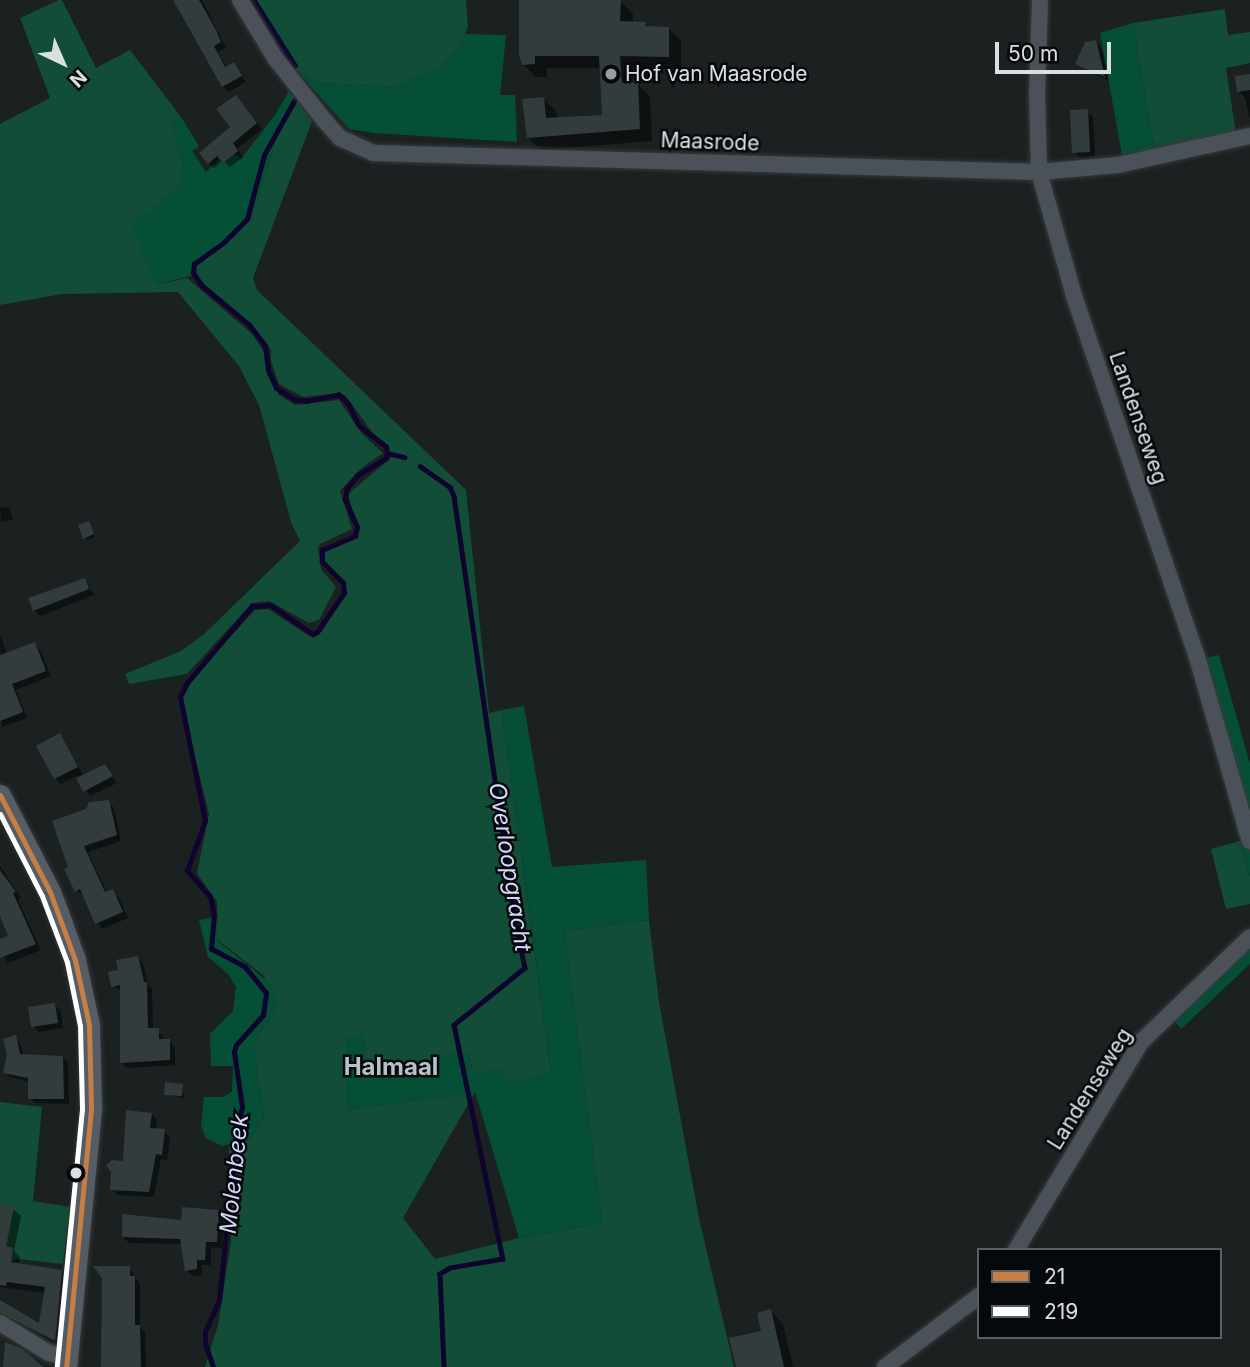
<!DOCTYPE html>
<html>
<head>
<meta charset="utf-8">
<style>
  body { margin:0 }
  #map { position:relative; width:1250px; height:1367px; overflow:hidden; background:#1b2021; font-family:Inter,sans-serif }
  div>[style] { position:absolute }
  .green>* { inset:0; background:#114d37 }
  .forest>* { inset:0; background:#054f37 }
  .shadow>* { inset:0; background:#0007 }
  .stream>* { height:4.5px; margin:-2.25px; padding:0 2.25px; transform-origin:2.25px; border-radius:2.25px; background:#0e042e }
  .building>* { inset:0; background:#333c3c }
  .roads { filter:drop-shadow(0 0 2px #373a3b) drop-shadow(0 0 2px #373a3b) }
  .street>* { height:16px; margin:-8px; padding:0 8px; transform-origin:8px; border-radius:8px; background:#4b5158 }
  .secondary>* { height:21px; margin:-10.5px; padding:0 10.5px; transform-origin:10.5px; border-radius:10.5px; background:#545c66 }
  .bus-1>* { height:5px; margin:-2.5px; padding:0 2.5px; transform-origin:2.5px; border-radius:2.5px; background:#c67e44 }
  .bus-2>* { height:5px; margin:-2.5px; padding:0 2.5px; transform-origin:2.5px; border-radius:2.5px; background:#fff }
  .dots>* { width:19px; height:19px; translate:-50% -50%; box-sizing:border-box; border:4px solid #06090b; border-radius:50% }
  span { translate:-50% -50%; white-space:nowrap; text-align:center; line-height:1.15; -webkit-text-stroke:5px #06090b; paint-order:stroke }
  .poi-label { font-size:21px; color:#dae0e2 }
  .left { translate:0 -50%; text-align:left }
  .street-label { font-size:21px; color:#dae0e2 }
  .water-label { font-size:23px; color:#d6d6fe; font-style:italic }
  .quarter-label { font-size:24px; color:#b6c2c7; font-weight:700 }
  .legend { position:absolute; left:977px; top:1248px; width:245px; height:91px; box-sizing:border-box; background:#06090b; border:2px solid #5b5f61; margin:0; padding:9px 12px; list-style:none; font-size:21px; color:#dae0e2 }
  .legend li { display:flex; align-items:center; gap:14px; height:35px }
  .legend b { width:35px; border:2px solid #5b5f61 }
  .north { position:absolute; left:28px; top:28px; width:70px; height:70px; -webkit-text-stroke:5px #06090b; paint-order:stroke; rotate:136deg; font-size:19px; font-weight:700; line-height:28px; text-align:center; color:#dae0e2 }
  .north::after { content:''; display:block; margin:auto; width:24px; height:32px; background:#dae0e2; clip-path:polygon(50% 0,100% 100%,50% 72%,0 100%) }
  .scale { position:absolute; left:995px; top:42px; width:116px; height:32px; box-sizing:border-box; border:4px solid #dae0e2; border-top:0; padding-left:9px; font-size:21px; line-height:24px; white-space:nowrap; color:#dae0e2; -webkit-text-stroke:5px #06090b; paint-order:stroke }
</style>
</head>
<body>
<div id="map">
  <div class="green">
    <div style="clip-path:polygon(59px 0,62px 0,96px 68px,130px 50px,181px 117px,171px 123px,183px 165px,180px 184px,164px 200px,155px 285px,187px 278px,252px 334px,265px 353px,267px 375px,279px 395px,295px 405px,339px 400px,362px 434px,383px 453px,360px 469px,340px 491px,352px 529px,320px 544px,318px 549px,321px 569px,336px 587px,319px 620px,309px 623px,269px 601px,252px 603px,187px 674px,129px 684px,125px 674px,181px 651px,204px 634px,300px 541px,291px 522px,259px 405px,239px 366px,178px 292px,62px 294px,0 305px,0 124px,50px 98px,20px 18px)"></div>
    <div style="clip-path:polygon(252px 0,466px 0,468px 27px,458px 50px,437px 69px,395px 87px,322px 83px,298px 72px)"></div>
    <div style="clip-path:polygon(1225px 9px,1228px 35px,1250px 32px,1250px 63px,1226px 68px,1236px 134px,1154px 150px,1133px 23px)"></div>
    <div style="clip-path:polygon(298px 101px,312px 121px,253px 278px,257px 290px,466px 490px,489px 713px,502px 710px,551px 1073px,506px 1084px,473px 1073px,469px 1053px,365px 1069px,364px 1035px,346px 1110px,475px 1092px,403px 1218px,435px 1259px,519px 1238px,602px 1223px,564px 931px,649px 920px,659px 1002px,699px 1218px,734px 1367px,205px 1367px,218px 1325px,231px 1242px,229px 1145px,251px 1139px,264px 1118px,256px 1063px,256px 1039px,278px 1008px,264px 976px,218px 940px,217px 902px,197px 873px,209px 814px,180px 696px,188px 683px,255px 610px,268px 609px,309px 636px,322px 632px,345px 589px,342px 580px,324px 561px,322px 552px,359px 533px,348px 494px,391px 458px,385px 443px,374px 435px,346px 396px,340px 393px,303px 397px,279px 384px,271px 361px,271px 350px,261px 337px,194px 275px,194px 267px,252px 217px,277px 136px)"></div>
    <div style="clip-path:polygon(1240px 841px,1250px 876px,1250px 904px,1226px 909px,1211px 849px)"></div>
    <div style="clip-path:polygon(0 1102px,42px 1107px,33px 1201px,70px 1207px,63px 1264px,17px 1259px,0 1267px)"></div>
  </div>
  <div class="forest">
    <div style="clip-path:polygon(1133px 23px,1154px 150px,1122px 155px,1100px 33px)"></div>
    <div style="clip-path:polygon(465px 34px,506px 35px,500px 95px,515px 95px,517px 142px,373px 133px,349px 129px,298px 72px,322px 83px,395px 87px,437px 69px,458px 50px)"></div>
    <div style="clip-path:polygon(289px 91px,298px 101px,277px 136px,252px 217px,239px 234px,194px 267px,194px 275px,155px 285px,132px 225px,180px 184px,183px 165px,171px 123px,181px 117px,199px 146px,192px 151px,206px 172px,230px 149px,241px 159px,275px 115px)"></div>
    <div style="clip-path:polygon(1219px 655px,1250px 764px,1250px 876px,1222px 774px,1236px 771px,1204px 658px)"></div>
    <div style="clip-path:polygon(524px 706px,552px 867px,646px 860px,649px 920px,564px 931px,602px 1223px,519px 1238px,475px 1092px,346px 1110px,346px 1038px,364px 1034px,366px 1069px,469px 1053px,473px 1073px,501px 1068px,506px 1084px,551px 1072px,502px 710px)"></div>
    <div style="clip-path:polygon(218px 916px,218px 941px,271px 984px,278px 1009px,256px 1039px,256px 1063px,264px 1118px,251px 1139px,222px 1146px,206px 1138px,201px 1126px,204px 1097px,223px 1097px,232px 1092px,233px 1066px,211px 1066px,210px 1034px,233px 1011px,236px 987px,229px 975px,208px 957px,199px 920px)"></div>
    <div style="clip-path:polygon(1250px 940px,1250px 964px,1181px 1029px,1170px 1016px)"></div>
  </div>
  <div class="shadow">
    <div style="clip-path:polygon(175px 0,202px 0,226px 48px,218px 52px,227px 68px,234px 65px,246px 82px,229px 92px,223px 86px)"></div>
    <div style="clip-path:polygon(520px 0,620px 1px,633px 14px,633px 23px,645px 23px,650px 28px,668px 28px,681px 41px,681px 69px,632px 68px,633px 84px,637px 84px,650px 96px,652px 141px,541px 150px,528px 138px,543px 99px,556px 111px,557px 119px,604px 117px,602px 68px,547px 68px,547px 77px,536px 77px,523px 64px)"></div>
    <div style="clip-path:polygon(1096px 42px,1101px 47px,1109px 81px,1077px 64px)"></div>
    <div style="clip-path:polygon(1250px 76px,1250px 119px,1245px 98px,1239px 91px)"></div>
    <div style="clip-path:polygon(241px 103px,262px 129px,237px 149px,243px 157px,230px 167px,223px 160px,214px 168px,209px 163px,232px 127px)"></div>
    <div style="clip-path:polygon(1087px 111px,1093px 117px,1095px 157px,1080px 158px,1074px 152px)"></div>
    <div style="clip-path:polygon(9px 507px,13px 520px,1px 522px,0 508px)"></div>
    <div style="clip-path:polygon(89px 523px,95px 537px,87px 540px,85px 538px)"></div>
    <div style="clip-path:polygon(85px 580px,94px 595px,40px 616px,34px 610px)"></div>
    <div style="clip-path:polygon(0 635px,7px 654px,35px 644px,40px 650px,51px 676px,16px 690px,27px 718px,2px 727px)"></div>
    <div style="clip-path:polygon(60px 736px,84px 776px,105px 766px,117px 783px,90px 796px,77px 776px,61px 784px,55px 778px)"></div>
    <div style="clip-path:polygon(108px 802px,114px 808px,121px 841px,88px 852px,107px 893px,112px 891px,118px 896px,128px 918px,102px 929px,84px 895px,76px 891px,70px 868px)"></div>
    <div style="clip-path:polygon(0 866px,21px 898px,18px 900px,41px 950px,8px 963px,0 951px,0 941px,10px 937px,2px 917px,0 918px)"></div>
    <div style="clip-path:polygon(137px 957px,143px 963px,148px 985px,152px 989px,153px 1030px,158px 1030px,164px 1041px,169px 1041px,175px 1047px,175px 1065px,127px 1068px,122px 1063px,122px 991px,113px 986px,121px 971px)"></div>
    <div style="clip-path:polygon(55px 1005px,61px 1011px,63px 1028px,39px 1032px,33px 1026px)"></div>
    <div style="clip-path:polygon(15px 1037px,20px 1043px,24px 1056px,63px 1057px,68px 1063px,69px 1104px,35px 1103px,30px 1098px,30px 1082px,10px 1077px,5px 1072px)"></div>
    <div style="clip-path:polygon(182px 1085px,184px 1098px,165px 1094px)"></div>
    <div style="clip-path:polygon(152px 1114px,157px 1120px,156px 1130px,164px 1131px,170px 1137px,167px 1160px,161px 1159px,154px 1197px,118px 1195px,112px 1189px)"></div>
    <div style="clip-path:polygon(0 1206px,13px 1209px,21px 1216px,14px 1251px,20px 1257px,19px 1265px,61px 1272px,69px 1279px,62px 1347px,0 1313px,0 1307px,41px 1326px,46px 1293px,0 1287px)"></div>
    <div style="clip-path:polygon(218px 1212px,224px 1218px,222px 1248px,211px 1247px,211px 1265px,202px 1265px,202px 1275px,192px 1276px,186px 1270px,183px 1244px,129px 1243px,123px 1237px)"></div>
    <div style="clip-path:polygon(129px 1267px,140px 1284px,140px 1327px,145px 1332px,146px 1367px,102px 1367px)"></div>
    <div style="clip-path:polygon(771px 1311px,783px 1324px,793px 1367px,738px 1367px,763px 1332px)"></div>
  </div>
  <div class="stream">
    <div style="left:254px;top:0;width:77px;rotate:57.8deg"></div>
    <div style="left:387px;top:453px;width:18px;rotate:13deg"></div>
    <div style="left:420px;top:466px;width:37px;rotate:35deg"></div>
    <div style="left:450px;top:487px;width:10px;rotate:66deg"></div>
    <div style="left:454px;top:496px;width:427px;rotate:81.8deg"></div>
    <div style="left:515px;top:919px;width:50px;rotate:78.5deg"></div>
    <div style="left:525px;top:968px;width:91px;rotate:141.2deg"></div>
    <div style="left:454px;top:1025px;width:239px;rotate:78.2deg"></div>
    <div style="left:503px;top:1259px;width:54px;rotate:170.4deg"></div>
    <div style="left:450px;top:1268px;width:12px;rotate:149deg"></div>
    <div style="left:440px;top:1274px;width:93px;rotate:87.5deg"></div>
    <div style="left:213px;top:1367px;width:24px;rotate:-109deg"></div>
    <div style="left:205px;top:1344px;width:12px;rotate:-90deg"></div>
    <div style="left:205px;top:1332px;width:34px;rotate:-66deg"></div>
    <div style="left:219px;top:1301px;width:169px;rotate:-84.2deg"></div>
    <div style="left:236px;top:1133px;width:27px;rotate:-77deg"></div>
    <div style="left:242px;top:1107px;width:56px;rotate:-98.3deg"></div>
    <div style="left:234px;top:1052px;width:7px;rotate:-74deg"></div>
    <div style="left:236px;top:1045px;width:40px;rotate:-48deg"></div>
    <div style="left:263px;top:1015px;width:22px;rotate:-82deg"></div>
    <div style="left:266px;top:993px;width:33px;rotate:-129deg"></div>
    <div style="left:245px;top:967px;width:38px;rotate:-152deg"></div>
    <div style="left:211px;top:949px;width:32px;rotate:-85deg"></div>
    <div style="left:214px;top:917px;width:20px;rotate:-101deg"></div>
    <div style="left:210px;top:897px;width:35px;rotate:-131deg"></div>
    <div style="left:187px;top:871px;width:53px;rotate:-70.2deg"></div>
    <div style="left:205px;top:821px;width:126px;rotate:-101.4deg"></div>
    <div style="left:180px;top:697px;width:16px;rotate:-63deg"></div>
    <div style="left:187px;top:683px;width:101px;rotate:-49.8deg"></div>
    <div style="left:252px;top:606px;width:19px;rotate:-3deg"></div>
    <div style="left:271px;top:605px;width:51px;rotate:34.6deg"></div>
    <div style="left:313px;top:634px;width:4px;rotate:-27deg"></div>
    <div style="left:317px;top:632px;width:47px;rotate:-55.3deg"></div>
    <div style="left:344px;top:593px;width:10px;rotate:-96deg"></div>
    <div style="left:343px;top:583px;width:30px;rotate:-135deg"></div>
    <div style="left:322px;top:562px;width:12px;rotate:-90deg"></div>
    <div style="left:322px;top:550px;width:36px;rotate:-23deg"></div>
    <div style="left:355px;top:536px;width:9px;rotate:-77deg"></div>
    <div style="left:357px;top:527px;width:30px;rotate:-114deg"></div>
    <div style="left:345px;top:500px;width:12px;rotate:-81deg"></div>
    <div style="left:347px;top:488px;width:17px;rotate:-50deg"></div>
    <div style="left:358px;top:475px;width:33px;rotate:-31deg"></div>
    <div style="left:386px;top:458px;width:5px;rotate:-79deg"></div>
    <div style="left:387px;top:453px;width:6px;rotate:-99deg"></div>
    <div style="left:386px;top:447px;width:34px;rotate:-142deg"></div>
    <div style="left:359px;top:426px;width:25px;rotate:-117deg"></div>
    <div style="left:348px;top:404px;width:13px;rotate:-135deg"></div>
    <div style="left:339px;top:395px;width:33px;rotate:169deg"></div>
    <div style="left:307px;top:401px;width:12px;rotate:-175deg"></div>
    <div style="left:295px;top:400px;width:22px;rotate:-148deg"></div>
    <div style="left:276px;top:388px;width:20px;rotate:-114deg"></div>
    <div style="left:268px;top:370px;width:24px;rotate:-97deg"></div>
    <div style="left:265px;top:346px;width:26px;rotate:-127deg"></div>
    <div style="left:249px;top:325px;width:61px;rotate:-140.3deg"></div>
    <div style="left:202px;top:286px;width:16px;rotate:-125deg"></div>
    <div style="left:193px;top:273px;width:9px;rotate:-84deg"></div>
    <div style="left:194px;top:264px;width:37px;rotate:-36deg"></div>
    <div style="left:224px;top:242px;width:33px;rotate:-45deg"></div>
    <div style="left:247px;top:219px;width:66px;rotate:-75.1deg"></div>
    <div style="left:264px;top:155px;width:62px;rotate:-60.9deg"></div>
  </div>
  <div class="building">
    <div style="clip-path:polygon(173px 0,199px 0,216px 30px,221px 42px,214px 46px,225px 67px,234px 62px,242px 76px,222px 87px)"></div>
    <div style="clip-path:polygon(519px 0,621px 0,620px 21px,646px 22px,645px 26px,669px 27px,669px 57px,620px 56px,622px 83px,638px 82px,640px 129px,527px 138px,522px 99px,544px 97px,546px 118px,602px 115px,599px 56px,535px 56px,535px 64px,522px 65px,519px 55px)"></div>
    <div style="clip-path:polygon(1096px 40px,1105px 77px,1075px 64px,1085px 42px)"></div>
    <div style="clip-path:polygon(1250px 74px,1250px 90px,1237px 92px,1235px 76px)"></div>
    <div style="clip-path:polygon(236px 95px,257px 123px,233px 143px,238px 151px,223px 163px,217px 156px,208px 164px,199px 153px,230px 127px,216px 109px)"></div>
    <div style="clip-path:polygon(1088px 109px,1090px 152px,1072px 153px,1070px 110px)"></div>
    <div style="clip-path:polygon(89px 521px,94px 534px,83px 539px,78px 525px)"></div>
    <div style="clip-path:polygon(85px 578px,89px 589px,33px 611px,28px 598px)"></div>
    <div style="clip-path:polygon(35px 642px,46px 671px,12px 684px,23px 712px,0 721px,0 655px)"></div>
    <div style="clip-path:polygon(60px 733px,78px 767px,54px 779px,36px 746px)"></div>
    <div style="clip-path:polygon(105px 764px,113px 776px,83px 792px,76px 778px)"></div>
    <div style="clip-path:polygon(109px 800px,117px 835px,84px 846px,105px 892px,113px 889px,123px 912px,95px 924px,80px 889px,75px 892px,64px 869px,68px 867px,52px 821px,86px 809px,89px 802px)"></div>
    <div style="clip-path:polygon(0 870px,16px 892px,13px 893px,36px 944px,0 958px,0 939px,8px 936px,0 916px)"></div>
    <div style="clip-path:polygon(138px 956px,144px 982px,147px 982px,148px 1028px,159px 1028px,159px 1039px,170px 1039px,170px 1060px,120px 1063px,120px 985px,111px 987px,108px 972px,118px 970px,116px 960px)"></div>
    <div style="clip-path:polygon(55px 1003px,58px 1023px,31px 1027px,28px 1007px)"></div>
    <div style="clip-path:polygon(16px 1035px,20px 1054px,63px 1056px,64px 1099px,28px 1099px,28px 1078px,3px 1073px,7px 1054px,3px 1039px)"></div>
    <div style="clip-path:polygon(165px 1082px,183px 1084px,182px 1096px,164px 1095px)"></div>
    <div style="clip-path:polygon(126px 1110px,152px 1113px,150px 1128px,165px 1129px,162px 1155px,156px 1154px,149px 1192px,110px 1190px,111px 1172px,106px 1165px,112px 1160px,123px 1161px)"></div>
    <div style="clip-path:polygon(0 1204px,14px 1207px,6px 1246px,13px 1248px,11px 1262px,62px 1270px,55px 1341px,0 1313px,0 1300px,39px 1323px,45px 1287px,7px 1282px,6px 1286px,0 1285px)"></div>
    <div style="clip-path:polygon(182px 1207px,219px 1210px,217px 1242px,206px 1242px,205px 1260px,197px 1260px,197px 1269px,185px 1271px,180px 1239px,122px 1237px,122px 1214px,181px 1220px)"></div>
    <div style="clip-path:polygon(93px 1266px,130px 1266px,130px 1276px,135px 1276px,135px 1325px,140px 1325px,141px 1367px,101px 1367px,102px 1278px)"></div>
    <div style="clip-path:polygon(771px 1309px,784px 1367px,736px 1367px,729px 1338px,761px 1331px,757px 1313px)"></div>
    <div style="clip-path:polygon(5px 1342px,24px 1350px,43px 1367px,3px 1367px)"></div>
  </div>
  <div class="roads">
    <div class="street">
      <div style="left:240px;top:0;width:68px;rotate:58.9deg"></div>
      <div style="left:275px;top:58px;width:80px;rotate:51.6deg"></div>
      <div style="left:325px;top:121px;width:23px;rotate:49deg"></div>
      <div style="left:340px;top:138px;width:36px;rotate:24deg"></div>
      <div style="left:373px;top:153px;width:666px;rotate:1.63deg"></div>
      <div style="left:1039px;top:172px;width:79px;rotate:-5.1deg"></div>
      <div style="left:1118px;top:165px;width:135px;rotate:-12.4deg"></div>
      <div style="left:1040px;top:0;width:93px;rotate:91.8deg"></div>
      <div style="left:1037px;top:93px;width:79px;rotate:88.5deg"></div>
      <div style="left:1039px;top:172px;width:129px;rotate:74.2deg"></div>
      <div style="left:1074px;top:296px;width:378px;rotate:71.2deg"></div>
      <div style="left:1196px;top:654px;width:195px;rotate:73.9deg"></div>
      <div style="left:1016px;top:1250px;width:243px;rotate:-59deg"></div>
      <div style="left:1141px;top:1042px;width:151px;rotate:-43.9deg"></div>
      <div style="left:0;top:1323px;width:57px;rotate:31.5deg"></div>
      <div style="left:49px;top:1353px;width:18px;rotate:13deg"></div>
      <div style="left:885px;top:1367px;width:118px;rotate:-37.1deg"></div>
    </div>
    <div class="secondary">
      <div style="left:0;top:795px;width:109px;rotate:62.7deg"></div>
      <div style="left:50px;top:892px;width:34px;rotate:69deg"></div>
      <div style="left:62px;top:924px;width:38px;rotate:70deg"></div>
      <div style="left:75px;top:960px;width:66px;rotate:77.8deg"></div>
      <div style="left:89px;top:1025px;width:84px;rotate:88.6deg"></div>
      <div style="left:91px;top:1109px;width:259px;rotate:95.5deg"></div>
    </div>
  </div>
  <div class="bus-1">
    <div style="left:0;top:795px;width:109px;rotate:62.7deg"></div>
    <div style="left:50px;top:892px;width:72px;rotate:69.8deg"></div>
    <div style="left:75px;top:960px;width:66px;rotate:77.8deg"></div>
    <div style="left:89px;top:1025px;width:84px;rotate:88.6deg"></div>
    <div style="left:91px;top:1109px;width:259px;rotate:95.5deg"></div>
  </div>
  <div class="bus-2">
    <div style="left:0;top:814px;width:92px;rotate:62.9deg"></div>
    <div style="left:42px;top:896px;width:71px;rotate:69.3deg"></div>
    <div style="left:67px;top:962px;width:65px;rotate:78.5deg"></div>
    <div style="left:80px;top:1026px;width:83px;rotate:88.6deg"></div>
    <div style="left:82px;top:1109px;width:258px;rotate:95.6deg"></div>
  </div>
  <div class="dots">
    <div style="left:611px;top:74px;background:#979d9e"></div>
    <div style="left:76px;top:1173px;background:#dae0e2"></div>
  </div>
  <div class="poi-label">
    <span class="left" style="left:625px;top:74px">Hof van Maasrode</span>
  </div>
  <div class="street-label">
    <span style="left:710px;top:142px;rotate:2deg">Maasrode</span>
    <span style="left:1138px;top:418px;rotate:71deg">Landenseweg</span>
    <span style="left:1090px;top:1089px;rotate:-58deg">Landenseweg</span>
  </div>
  <div class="water-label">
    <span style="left:510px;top:867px;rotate:81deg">Overloopgracht</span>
    <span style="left:234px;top:1174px;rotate:-84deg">Molenbeek</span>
  </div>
  <div class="quarter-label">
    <span style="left:391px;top:1067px">Halmaal</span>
  </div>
  <ul class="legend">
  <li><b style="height:9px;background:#c67e44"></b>21</li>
  <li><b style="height:9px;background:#fff"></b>219</li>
  </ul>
  <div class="north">N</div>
  <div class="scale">50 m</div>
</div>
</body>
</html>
